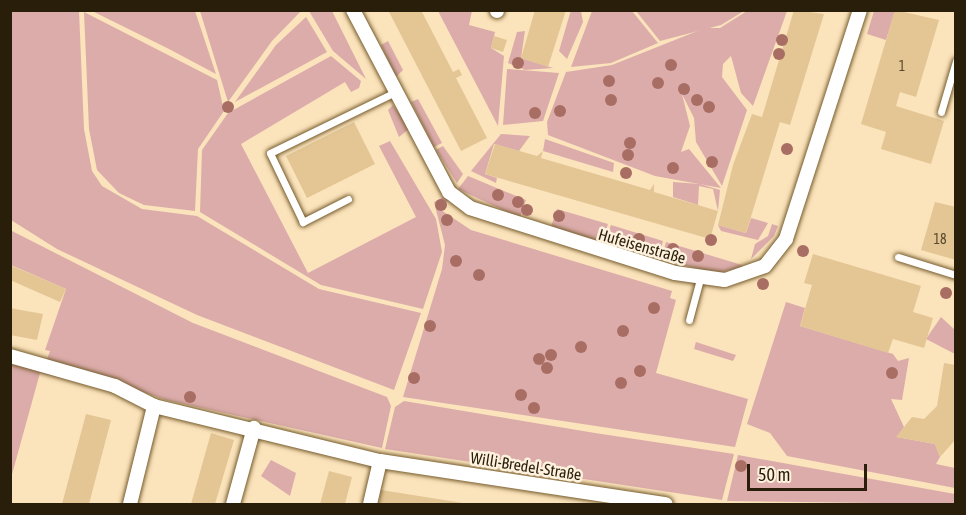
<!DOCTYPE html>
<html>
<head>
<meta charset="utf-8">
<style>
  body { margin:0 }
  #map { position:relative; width:966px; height:515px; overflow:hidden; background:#fbe3bb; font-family:"Asap Condensed",sans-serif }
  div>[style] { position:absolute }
  .green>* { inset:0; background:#dcacab }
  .building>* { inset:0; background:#e4c695 }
  .roads { filter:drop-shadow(0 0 2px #755b2c) drop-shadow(0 0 2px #755b2c) }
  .service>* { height:7px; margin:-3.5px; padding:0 3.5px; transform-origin:3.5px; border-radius:3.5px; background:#fff }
  .minor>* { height:14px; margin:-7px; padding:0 7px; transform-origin:7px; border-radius:7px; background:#fff }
  .trees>* { width:12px; height:12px; margin:-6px; border-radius:50%; background:#a96e63 }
  span { translate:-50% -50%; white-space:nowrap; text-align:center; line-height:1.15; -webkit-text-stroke:5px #fef2df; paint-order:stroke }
  .number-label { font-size:14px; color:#58482d }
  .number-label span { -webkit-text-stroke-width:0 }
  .street-label { font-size:16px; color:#291e0a }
  .frame { position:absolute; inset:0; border:12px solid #291e0a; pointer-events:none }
  .scale { position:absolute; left:747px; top:464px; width:120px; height:27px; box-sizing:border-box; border:3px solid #291e0a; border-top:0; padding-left:8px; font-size:18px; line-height:21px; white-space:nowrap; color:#291e0a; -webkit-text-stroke:4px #fef2df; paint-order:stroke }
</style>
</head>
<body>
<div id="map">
  <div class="green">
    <div style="clip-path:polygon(302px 10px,272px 41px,228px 102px,200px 11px)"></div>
    <div style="clip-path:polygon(571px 10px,581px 11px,583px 22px,567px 59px,559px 51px)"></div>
    <div style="clip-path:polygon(10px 11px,79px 11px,84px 129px,92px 171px,102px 186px,142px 209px,197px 216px,319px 289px,421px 313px,394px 390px,197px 315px,57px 249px,11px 220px)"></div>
    <div style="clip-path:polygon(92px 11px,195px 11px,216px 74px,169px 49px)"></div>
    <div style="clip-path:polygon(309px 11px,332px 11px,366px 79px,333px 51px)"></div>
    <div style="clip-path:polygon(438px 11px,472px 11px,469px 25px,495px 32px,491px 48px,504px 56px,498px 126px)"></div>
    <div style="clip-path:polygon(592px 11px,632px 11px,658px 43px,611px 63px,571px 67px)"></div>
    <div style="clip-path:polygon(636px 11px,744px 11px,721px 25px,660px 41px)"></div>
    <div style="clip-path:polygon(747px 11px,787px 11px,753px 106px,741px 93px,731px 56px,723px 64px,722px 77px,747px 110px,722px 186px,696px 142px,694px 118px,682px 94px,690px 126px,681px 152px,689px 149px,721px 188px,655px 176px,548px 135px,547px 122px,566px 72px,612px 65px,705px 28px,720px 28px)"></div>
    <div style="clip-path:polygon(874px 11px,895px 11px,886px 40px,867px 34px)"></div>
    <div style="clip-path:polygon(84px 12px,217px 80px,224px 111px,198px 149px,195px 211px,144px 205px,119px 193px,97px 170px,89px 129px)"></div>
    <div style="clip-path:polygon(306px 17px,327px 52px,235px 102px,276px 45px)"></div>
    <div style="clip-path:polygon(525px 31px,521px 58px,553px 68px,525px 70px,508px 63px,517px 32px)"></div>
    <div style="clip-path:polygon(388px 41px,403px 70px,396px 77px,381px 45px)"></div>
    <div style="clip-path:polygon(331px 56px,361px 81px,359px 88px,351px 92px,345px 82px,241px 144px,308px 273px,416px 217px,379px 146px,390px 141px,436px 219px,442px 252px,423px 309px,321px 285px,200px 212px,202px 150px,228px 113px)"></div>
    <div style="clip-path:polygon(507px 69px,559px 73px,543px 121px,503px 125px)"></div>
    <div style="clip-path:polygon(418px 99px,442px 143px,434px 147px,411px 102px)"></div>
    <div style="clip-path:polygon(393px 105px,410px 128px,399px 137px,388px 110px)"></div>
    <div style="clip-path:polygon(501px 134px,530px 136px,519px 151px,494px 144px,485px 174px,497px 178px,496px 183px,471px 171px)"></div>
    <div style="clip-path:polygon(545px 139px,614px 163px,613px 172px,543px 151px)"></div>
    <div style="clip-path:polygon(443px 146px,463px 174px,457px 183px,436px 150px)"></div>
    <div style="clip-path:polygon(468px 176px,526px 200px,520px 218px,458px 189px)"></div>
    <div style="clip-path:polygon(673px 182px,700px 184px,720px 190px,718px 211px,713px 189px,699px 186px,698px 205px,673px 197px)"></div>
    <div style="clip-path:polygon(445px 196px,448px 200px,441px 210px,471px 230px,672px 291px,670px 298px,676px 300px,656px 373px,748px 399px,735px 447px,403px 397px,442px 269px,445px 245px,434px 202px)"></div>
    <div style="clip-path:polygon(557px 209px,608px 224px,602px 243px,551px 227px)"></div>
    <div style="clip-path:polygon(751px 218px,768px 223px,758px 240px,721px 231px,718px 225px,746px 233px)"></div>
    <div style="clip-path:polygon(772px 224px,778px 226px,774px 236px,751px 259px,755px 244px,768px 236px)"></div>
    <div style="clip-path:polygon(611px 225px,663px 241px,658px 259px,605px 243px)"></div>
    <div style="clip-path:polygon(10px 230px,193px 323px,387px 397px,391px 406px,382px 448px,166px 400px,47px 359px,50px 351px,45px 350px,66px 289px,11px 265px)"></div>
    <div style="clip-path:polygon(666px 242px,742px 265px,743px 267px,717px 273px,661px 260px)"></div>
    <div style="clip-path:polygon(786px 302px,805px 308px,800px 326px,893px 354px,898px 361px,909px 358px,902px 400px,891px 399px,904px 427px,897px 437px,935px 444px,940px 457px,936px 464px,955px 468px,955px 488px,787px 456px,770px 433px,747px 424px)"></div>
    <div style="clip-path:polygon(941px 317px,955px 330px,955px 354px,926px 339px)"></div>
    <div style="clip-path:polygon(696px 342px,736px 355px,733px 361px,694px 349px)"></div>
    <div style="clip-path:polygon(11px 361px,112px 390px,40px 373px,11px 478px)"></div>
    <div style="clip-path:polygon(404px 401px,595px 433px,734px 454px,722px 500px,385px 449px,395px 407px)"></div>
    <div style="clip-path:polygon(738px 455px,955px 494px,955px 504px,727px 501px)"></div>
    <div style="clip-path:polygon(271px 460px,296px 473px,290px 496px,261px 476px)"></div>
  </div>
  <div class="building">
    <div style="clip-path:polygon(388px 10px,421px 10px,453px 72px,459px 69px,462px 75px,456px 78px,487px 138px,461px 151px)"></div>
    <div style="clip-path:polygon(535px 10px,566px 10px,548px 67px,521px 58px)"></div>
    <div style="clip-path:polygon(794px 10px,824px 14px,790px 125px,780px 122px,746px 233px,718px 225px,733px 165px,752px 114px,762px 117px)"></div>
    <div style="clip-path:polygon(895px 10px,939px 20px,916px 97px,900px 92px,896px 106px,944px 121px,931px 164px,881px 149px,886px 132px,861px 124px)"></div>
    <div style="clip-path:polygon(494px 36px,507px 40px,503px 52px,491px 48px)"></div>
    <div style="clip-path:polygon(354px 122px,375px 164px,307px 198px,286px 156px)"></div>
    <div style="clip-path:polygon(495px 144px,537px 156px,543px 151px,541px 158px,650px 190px,654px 184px,654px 192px,718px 211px,710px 239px,485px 174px)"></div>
    <div style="clip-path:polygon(935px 202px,956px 207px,956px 260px,921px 250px)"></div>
    <div style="clip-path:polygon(813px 254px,921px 286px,913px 312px,933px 318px,924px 348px,893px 339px,888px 353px,800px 326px,812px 285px,804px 283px)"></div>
    <div style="clip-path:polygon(10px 265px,66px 289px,60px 302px,10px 280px)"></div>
    <div style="clip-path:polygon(10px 308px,43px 314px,37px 340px,10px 335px)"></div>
    <div style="clip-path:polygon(944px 363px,956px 365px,956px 439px,940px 457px,935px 444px,896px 437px,912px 417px,924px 419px,937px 406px)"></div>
    <div style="clip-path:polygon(86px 414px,111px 420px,89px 504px,62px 504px)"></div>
    <div style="clip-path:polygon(211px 433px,234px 440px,215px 504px,191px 504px)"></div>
    <div style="clip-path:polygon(329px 471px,352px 477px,345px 504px,320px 504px)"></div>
    <div style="clip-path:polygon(381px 490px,463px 503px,463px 504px,379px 504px)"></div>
  </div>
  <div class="roads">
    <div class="service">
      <div style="left:941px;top:112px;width:53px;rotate:-73.6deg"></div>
      <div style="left:348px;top:199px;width:51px;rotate:152.9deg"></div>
      <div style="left:303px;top:222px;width:76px;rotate:-115.6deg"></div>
      <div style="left:270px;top:153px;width:139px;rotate:-26deg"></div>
      <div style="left:898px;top:257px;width:61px;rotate:17.2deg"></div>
      <div style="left:689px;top:320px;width:42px;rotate:-75deg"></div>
    </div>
    <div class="minor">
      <div style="left:353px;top:10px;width:206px;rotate:62.2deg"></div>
      <div style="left:449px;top:192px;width:26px;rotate:37deg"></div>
      <div style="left:470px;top:208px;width:215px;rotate:17.6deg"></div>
      <div style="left:675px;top:273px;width:50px;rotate:8deg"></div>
      <div style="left:725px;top:280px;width:42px;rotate:-19.3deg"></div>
      <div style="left:765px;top:266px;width:34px;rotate:-52deg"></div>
      <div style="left:786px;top:239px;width:241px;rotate:-72.1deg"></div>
      <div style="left:497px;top:11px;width:1px;rotate:-90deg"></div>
      <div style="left:10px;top:356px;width:109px;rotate:15.9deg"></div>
      <div style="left:115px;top:386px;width:44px;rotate:27.1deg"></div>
      <div style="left:154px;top:406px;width:233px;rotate:13.7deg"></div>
      <div style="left:380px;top:461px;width:289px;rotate:8.6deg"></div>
      <div style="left:130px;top:504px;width:101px;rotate:-76.2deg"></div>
      <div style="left:233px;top:504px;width:79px;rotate:-74.6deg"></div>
      <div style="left:370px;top:504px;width:44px;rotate:-76.9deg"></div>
    </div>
  </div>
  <div class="trees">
    <div style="left:782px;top:40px"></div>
    <div style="left:779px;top:54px"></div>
    <div style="left:518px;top:63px"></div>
    <div style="left:671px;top:65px"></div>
    <div style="left:609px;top:81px"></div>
    <div style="left:658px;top:83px"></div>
    <div style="left:684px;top:89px"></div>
    <div style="left:611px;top:100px"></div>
    <div style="left:697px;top:100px"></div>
    <div style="left:228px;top:107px"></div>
    <div style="left:709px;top:107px"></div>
    <div style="left:560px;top:111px"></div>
    <div style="left:535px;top:113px"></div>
    <div style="left:630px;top:143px"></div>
    <div style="left:787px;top:149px"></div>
    <div style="left:628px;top:155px"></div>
    <div style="left:712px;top:162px"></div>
    <div style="left:673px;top:168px"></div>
    <div style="left:626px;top:173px"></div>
    <div style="left:498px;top:195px"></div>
    <div style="left:518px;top:202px"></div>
    <div style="left:441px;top:205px"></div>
    <div style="left:527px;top:210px"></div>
    <div style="left:559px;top:216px"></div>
    <div style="left:447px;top:220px"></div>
    <div style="left:639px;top:239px"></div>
    <div style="left:711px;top:240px"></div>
    <div style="left:673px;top:249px"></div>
    <div style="left:803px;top:251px"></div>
    <div style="left:698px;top:256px"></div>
    <div style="left:456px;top:261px"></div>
    <div style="left:479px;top:275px"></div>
    <div style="left:763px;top:284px"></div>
    <div style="left:946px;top:293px"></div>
    <div style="left:654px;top:308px"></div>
    <div style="left:430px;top:326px"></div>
    <div style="left:623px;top:331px"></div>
    <div style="left:581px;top:347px"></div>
    <div style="left:551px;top:355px"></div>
    <div style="left:539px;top:359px"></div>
    <div style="left:547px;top:368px"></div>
    <div style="left:640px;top:371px"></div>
    <div style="left:892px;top:373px"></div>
    <div style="left:414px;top:378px"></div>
    <div style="left:621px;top:383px"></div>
    <div style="left:521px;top:395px"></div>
    <div style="left:190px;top:397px"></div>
    <div style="left:534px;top:408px"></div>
    <div style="left:741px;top:466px"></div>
  </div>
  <div class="number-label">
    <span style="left:902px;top:66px">1</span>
    <span style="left:940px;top:239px">18</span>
  </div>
  <div class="street-label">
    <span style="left:642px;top:246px;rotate:16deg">Hufeisenstraße</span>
    <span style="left:526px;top:466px;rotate:9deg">Willi-Bredel-Straße</span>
  </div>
  <div class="frame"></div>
  <div class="scale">50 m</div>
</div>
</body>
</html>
